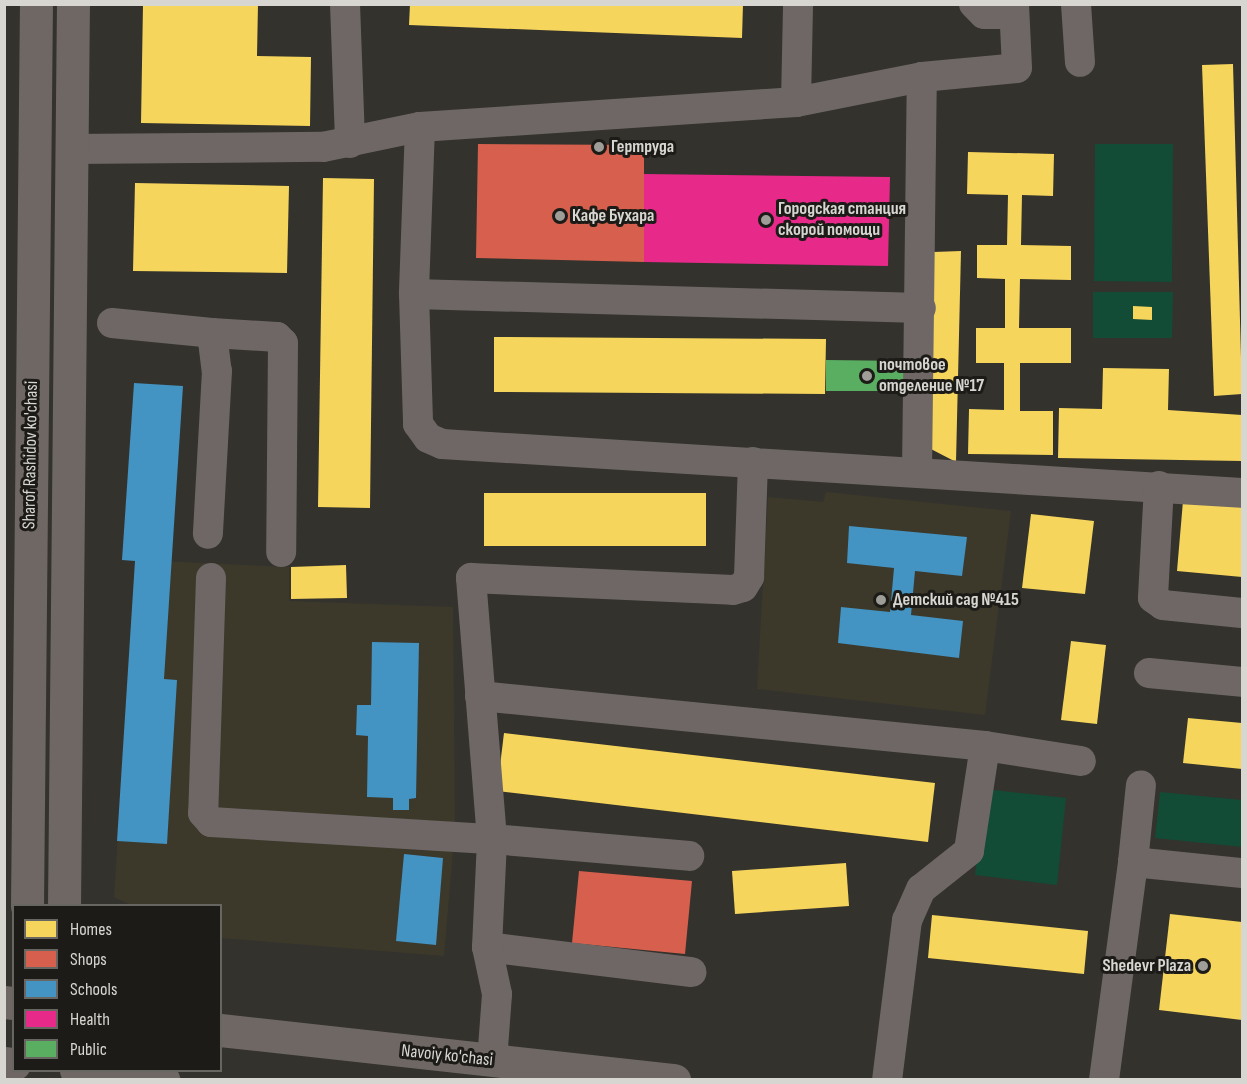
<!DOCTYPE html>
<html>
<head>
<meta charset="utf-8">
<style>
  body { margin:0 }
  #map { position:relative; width:1247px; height:1084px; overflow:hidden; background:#33322d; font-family:"Sofia Sans Condensed",sans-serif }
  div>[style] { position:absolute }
  .built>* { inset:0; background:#3c392b }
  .green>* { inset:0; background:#124c36 }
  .homes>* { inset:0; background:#f6d55c }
  .shops>* { inset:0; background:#d6604d }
  .schools>* { inset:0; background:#4393c3 }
  .health>* { inset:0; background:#e7298a }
  .public>* { inset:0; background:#5aae61 }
  .minor>* { height:30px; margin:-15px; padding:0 15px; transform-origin:15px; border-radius:15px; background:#6f6766 }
  .major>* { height:33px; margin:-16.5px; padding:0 16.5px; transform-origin:16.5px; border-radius:16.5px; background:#6f6764 }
  .dots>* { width:16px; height:16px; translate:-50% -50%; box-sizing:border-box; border:3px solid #1c1b17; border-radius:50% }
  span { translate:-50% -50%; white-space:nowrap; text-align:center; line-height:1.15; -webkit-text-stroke:6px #1c1b17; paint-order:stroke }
  .poi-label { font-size:18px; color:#d7d6d1; font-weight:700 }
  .left { translate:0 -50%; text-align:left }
  .right { translate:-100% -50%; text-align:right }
  .street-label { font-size:18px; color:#d7d6d1 }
  .frame { position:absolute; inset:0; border:6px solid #d7d6d1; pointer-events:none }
  .legend { position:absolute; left:12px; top:904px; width:210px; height:168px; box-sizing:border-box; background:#1c1b17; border:2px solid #676661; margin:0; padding:8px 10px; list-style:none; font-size:18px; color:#d7d6d1 }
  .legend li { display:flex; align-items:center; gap:12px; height:30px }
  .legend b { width:30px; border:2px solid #676661 }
</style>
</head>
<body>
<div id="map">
  <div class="built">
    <div style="clip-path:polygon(826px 492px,1011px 511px,985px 715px,757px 689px,768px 497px,823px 502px)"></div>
    <div style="clip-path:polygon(135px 560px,289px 567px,289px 601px,453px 607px,455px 827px,444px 956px,221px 938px,220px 906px,131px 905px,114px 897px)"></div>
  </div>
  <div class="green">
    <div style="clip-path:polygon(6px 5px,5px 926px,5px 927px,4px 5px)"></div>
    <div style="clip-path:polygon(1095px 144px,1173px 144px,1172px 282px,1094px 281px)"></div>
    <div style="clip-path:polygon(1093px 292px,1173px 292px,1172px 338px,1093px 338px)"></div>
    <div style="clip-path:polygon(985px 789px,1066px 798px,1057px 885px,975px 875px)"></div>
    <div style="clip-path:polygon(1160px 792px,1242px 800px,1242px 847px,1155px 838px)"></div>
  </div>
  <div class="homes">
    <div style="clip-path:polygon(143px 4px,258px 4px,257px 56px,311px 57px,310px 126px,141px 123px)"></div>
    <div style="clip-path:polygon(410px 4px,743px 4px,742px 38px,409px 25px)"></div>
    <div style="clip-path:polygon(1233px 64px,1242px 394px,1214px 396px,1202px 65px)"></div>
    <div style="clip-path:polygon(968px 152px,1054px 154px,1053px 196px,1022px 195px,1021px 245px,1071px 246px,1071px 280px,1020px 279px,1019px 328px,1071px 328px,1071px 363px,1020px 363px,1020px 411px,1053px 411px,1053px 455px,968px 454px,969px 409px,1004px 410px,1004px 363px,976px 363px,976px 328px,1005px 328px,1005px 279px,977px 278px,977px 245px,1007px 245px,1008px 195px,967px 194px)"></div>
    <div style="clip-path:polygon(323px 178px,374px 179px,370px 508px,318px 507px)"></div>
    <div style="clip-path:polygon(135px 183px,289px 186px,287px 273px,133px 271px)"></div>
    <div style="clip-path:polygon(961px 251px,956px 462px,927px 447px,933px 252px)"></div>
    <div style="clip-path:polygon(1133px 306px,1152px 307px,1152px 320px,1133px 319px)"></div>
    <div style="clip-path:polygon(494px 337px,826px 339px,825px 394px,494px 392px)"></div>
    <div style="clip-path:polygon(1103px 368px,1169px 369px,1168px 410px,1242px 415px,1242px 461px,1058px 458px,1059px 408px,1102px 409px)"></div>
    <div style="clip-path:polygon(484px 493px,706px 493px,706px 546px,484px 546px)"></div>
    <div style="clip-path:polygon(1183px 501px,1242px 507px,1242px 577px,1177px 571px)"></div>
    <div style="clip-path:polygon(1031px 514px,1094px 521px,1085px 594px,1022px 588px)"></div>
    <div style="clip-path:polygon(346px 565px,347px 598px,291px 599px,291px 567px)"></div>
    <div style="clip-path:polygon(1071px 641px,1106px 645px,1097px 724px,1061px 720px)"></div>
    <div style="clip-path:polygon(1188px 718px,1242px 723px,1242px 769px,1183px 763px)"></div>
    <div style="clip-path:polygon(504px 733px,935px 783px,928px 842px,497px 791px)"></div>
    <div style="clip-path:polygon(846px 863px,849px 906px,735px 914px,732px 871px)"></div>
    <div style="clip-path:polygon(1170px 914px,1242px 922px,1242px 1020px,1159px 1010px)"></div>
    <div style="clip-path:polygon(932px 915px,1088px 931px,1084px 974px,928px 958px)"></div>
  </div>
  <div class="shops">
    <div style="clip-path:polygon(478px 144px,644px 145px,644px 262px,476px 258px)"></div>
    <div style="clip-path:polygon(579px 871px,692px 881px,685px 954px,572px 943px)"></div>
  </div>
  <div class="schools">
    <div style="clip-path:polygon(134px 383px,183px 386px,164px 679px,177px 680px,167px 844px,117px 841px,135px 561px,122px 560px)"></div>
    <div style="clip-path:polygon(849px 526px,967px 537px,962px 576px,915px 571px,911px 615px,963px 621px,959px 658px,838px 643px,841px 607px,890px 612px,894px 568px,847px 563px)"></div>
    <div style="clip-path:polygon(372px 642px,419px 643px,416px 798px,409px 799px,409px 810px,393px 810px,393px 798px,367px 797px,368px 736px,356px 735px,357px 705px,371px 705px)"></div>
    <div style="clip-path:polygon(404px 854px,443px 858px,436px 945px,396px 941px)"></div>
  </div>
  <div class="health">
    <div style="clip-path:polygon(644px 174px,890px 177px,888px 266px,644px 262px)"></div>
  </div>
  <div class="public">
    <div style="clip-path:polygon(826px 360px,908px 361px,907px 391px,826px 391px)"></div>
  </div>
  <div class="minor">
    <div style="left:345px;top:4px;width:139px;rotate:87.9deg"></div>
    <div style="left:974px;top:4px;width:14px;rotate:45deg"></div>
    <div style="left:984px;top:14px;width:30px"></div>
    <div style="left:1076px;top:4px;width:58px;rotate:86.1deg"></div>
    <div style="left:796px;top:102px;width:98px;rotate:-88.8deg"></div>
    <div style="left:420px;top:127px;width:167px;rotate:92.1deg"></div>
    <div style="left:414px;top:294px;width:130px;rotate:88.2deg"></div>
    <div style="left:418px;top:424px;width:17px;rotate:54deg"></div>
    <div style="left:428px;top:438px;width:15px;rotate:23deg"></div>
    <div style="left:442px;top:444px;width:801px;rotate:3.5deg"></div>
    <div style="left:71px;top:149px;width:252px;rotate:-0.5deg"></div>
    <div style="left:323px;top:147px;width:99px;rotate:-11.7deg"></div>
    <div style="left:420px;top:127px;width:377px;rotate:-3.8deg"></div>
    <div style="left:796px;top:102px;width:128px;rotate:-11.2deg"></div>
    <div style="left:922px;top:77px;width:95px;rotate:-5.4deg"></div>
    <div style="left:1017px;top:68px;width:64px;rotate:-92.7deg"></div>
    <div style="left:414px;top:294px;width:507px;rotate:1.58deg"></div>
    <div style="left:112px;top:323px;width:100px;rotate:5.7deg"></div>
    <div style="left:212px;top:333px;width:38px;rotate:83deg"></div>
    <div style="left:217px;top:371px;width:163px;rotate:93.2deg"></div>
    <div style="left:212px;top:333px;width:65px;rotate:3.5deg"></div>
    <div style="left:277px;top:337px;width:8px;rotate:45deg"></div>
    <div style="left:283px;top:343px;width:209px;rotate:90.5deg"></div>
    <div style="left:917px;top:472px;width:395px;rotate:-89.3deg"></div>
    <div style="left:1159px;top:486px;width:112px;rotate:93.1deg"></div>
    <div style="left:1153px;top:598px;width:12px;rotate:35deg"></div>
    <div style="left:1163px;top:605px;width:79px;rotate:5.8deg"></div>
    <div style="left:211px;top:578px;width:235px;rotate:91.9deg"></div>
    <div style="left:203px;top:813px;width:12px;rotate:48deg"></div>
    <div style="left:211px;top:822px;width:282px;rotate:3.5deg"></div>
    <div style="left:492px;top:839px;width:198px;rotate:4.9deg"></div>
    <div style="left:1149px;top:673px;width:93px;rotate:5.5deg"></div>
    <div style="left:480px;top:696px;width:507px;rotate:5.65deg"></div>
    <div style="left:985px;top:746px;width:106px;rotate:98.7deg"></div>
    <div style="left:969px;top:851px;width:61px;rotate:141.6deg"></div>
    <div style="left:921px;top:889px;width:34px;rotate:114deg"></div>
    <div style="left:907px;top:920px;width:161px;rotate:97.1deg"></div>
    <div style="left:985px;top:746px;width:97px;rotate:8.9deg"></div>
    <div style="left:1133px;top:862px;width:77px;rotate:-84.1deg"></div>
    <div style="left:487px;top:947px;width:206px;rotate:7deg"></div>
    <div style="left:492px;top:1061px;width:67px;rotate:-85.7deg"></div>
    <div style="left:497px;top:994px;width:48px;rotate:-102deg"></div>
    <div style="left:487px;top:947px;width:108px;rotate:-87.3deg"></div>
    <div style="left:492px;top:839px;width:262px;rotate:-94.6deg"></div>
    <div style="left:471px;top:578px;width:262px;rotate:2.6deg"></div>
    <div style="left:733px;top:590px;width:10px;rotate:-17deg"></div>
    <div style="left:743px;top:587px;width:12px;rotate:-59deg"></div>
    <div style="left:749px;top:577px;width:115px;rotate:-88deg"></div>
    <div style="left:1104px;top:1080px;width:220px;rotate:-82.4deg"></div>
    <div style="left:1133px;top:862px;width:110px;rotate:5.8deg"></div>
  </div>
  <div class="major">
    <div style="left:27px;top:906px;width:902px;rotate:-89.43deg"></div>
    <div style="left:64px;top:906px;width:902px;rotate:-89.43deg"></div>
    <div style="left:4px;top:1002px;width:10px;rotate:6deg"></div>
    <div style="left:220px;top:1030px;width:457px;rotate:6.3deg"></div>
    <div style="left:4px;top:1063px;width:10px;rotate:6deg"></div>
    <div style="left:76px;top:1070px;width:88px;rotate:6.6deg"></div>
  </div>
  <div class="dots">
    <div style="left:599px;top:147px;background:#9e9d98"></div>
    <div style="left:560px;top:216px;background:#9e9d98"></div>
    <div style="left:766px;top:220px;background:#9e9d98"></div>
    <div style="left:867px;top:376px;background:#9e9d98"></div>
    <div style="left:881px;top:600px;background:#9e9d98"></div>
    <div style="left:1203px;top:966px;background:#9e9d98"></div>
  </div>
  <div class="poi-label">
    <span class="left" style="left:611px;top:147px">Гертруда</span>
    <span class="left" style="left:778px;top:220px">Городская станция<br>скорой помощи</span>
    <span class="left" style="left:572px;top:216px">Кафе Бухара</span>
    <span class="left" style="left:879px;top:376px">почтовое<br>отделение №17</span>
    <span class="left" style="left:893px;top:600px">Детский сад №415</span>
    <span class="right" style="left:1191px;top:966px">Shedevr Plaza</span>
  </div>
  <div class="street-label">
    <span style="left:31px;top:455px;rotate:-89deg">Sharof Rashidov ko'chasi</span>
    <span style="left:447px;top:1056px;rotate:6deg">Navoiy ko'chasi</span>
  </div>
  <div class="frame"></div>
  <ul class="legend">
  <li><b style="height:16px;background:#f6d55c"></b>Homes</li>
  <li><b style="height:16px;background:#d6604d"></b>Shops</li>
  <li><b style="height:16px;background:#4393c3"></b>Schools</li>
  <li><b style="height:16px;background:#e7298a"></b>Health</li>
  <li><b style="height:16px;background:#5aae61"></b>Public</li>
  </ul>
</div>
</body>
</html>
